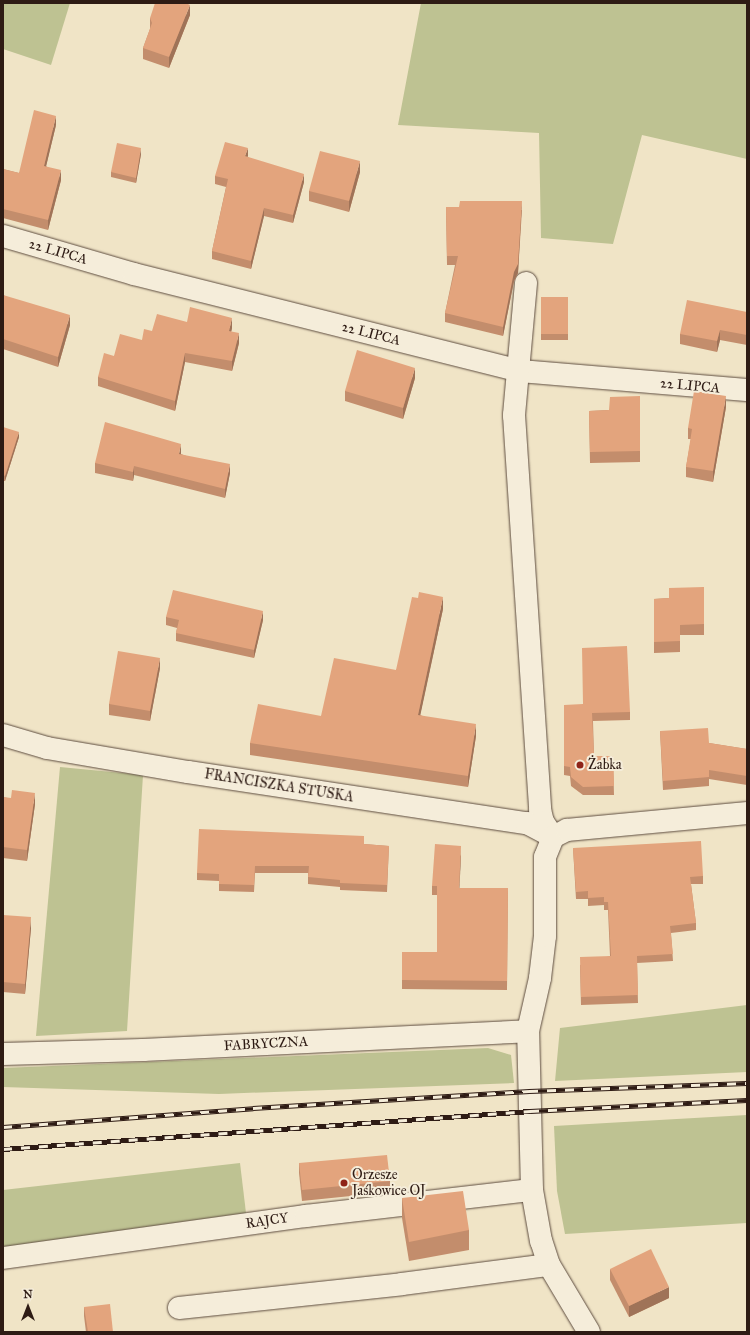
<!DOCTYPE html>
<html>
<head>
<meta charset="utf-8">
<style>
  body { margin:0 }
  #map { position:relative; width:750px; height:1335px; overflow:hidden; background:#f0e4c6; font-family:"IM FELL Great Primer",serif }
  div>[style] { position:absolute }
  .green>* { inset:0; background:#bec292 }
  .roads { filter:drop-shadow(0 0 1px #5e4d40) drop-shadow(0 0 1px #5e4d40) }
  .minor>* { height:22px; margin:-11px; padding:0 11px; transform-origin:11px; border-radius:11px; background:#f5edda }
  .rail>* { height:4.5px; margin-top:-2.25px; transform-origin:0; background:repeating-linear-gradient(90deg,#f5edda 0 9px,#2e1b14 0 18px); box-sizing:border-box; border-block:1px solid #2e1b14 }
  .wall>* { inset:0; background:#c38d6c }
  .shaded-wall>* { inset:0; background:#9f7358 }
  .building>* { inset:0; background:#e3a47d }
  .dots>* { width:11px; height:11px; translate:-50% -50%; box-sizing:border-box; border:2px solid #f5edda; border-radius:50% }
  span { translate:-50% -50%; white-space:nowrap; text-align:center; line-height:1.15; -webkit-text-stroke:4px #f5edda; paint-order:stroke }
  .street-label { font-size:14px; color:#2e1b14 }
  .poi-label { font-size:14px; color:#2e1b14 }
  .left { translate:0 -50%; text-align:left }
  .frame { position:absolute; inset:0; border:4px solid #2e1b14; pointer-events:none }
  .north { position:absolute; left:8px; top:1287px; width:40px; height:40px; -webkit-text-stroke:3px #f5edda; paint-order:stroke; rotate:0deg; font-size:11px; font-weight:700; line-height:16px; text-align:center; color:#2e1b14 }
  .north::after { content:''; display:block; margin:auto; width:14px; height:18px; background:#2e1b14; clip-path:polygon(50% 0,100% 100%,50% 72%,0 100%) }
</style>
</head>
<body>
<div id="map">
  <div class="green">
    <div style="clip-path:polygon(3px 3px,70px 3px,51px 65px,3px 49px)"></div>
    <div style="clip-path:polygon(421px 3px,747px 3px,747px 159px,642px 135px,613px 244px,541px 238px,539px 133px,398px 125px)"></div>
    <div style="clip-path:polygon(60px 767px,143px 775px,127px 1031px,36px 1036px)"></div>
    <div style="clip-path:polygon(747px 1005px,747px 1072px,555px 1081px,560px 1028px)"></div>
    <div style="clip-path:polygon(488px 1048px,511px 1055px,514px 1083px,219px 1094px,3px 1087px,3px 1068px)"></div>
    <div style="clip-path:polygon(747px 1115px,747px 1223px,565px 1234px,557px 1191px,554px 1126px)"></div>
    <div style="clip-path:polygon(240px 1163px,246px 1213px,3px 1247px,3px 1190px)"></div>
  </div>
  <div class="roads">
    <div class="minor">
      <div style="left:3px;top:236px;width:136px;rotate:16.2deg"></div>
      <div style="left:134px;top:274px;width:397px;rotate:14.1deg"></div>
      <div style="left:519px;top:371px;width:229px;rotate:4.8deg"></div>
      <div style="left:526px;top:283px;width:133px;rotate:95.2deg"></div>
      <div style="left:514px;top:415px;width:396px;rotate:86.2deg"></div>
      <div style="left:540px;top:810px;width:12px;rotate:76deg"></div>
      <div style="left:543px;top:822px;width:18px;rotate:56deg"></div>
      <div style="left:3px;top:735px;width:46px;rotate:16.5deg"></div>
      <div style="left:47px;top:748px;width:143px;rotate:9.7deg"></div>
      <div style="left:188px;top:772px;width:343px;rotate:8.6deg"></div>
      <div style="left:527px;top:823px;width:30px;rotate:28deg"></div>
      <div style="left:3px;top:1054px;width:140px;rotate:-1.6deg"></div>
      <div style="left:143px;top:1050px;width:385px;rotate:-2.8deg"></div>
      <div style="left:3px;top:1258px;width:306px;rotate:-7.9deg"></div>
      <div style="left:306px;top:1216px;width:227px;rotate:-6.6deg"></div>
      <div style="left:179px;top:1308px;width:224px;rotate:-6.1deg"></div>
      <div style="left:402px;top:1284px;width:148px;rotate:-7.4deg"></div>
      <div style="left:589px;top:1332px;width:78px;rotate:-120.8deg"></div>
      <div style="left:549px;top:1265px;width:25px;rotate:-108deg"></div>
      <div style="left:541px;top:1241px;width:52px;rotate:-100deg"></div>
      <div style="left:532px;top:1190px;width:159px;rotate:-91.4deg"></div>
      <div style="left:528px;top:1031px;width:54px;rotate:-77.2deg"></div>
      <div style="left:540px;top:978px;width:42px;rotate:-83.2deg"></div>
      <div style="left:545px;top:936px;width:79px;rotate:-90deg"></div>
      <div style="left:545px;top:857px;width:22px;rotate:-68deg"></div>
      <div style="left:553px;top:837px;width:16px;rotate:-27deg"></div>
      <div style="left:567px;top:830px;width:181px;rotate:-5.4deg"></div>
    </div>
  </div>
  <div class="rail">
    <div style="left:3px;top:1127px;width:251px;rotate:-4.3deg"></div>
    <div style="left:253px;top:1108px;width:277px;rotate:-3.5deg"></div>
    <div style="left:529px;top:1091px;width:218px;rotate:-2.1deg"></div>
    <div style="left:3px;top:1149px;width:528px;rotate:-4.12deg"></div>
    <div style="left:530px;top:1111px;width:217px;rotate:-2.9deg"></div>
  </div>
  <div class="wall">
    <div style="clip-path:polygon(190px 15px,169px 68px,143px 59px,143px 48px,150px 29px,150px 18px)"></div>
    <div style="clip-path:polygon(56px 125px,46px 166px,61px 180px,48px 230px,3px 218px,3px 169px,19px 173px)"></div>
    <div style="clip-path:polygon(141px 154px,136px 183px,111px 177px,111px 172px)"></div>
    <div style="clip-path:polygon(248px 156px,247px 157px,304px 182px,293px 223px,264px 216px,251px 269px,212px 259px,212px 251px,226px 187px,215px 184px,215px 176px)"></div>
    <div style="clip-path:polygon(360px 172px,349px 212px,309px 201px,309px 191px)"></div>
    <div style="clip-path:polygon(446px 207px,522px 210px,518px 273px,514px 281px,503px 336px,445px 322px,445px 313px,455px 265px,447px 265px)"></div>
    <div style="clip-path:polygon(3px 295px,70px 325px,58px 367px,3px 349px)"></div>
    <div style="clip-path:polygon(541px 297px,568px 297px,568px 340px,541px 340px)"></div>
    <div style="clip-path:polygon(747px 312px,747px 345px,720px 340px,717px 352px,680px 344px,680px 334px)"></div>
    <div style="clip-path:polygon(187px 322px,232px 328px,231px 332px,239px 343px,232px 371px,185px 362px,175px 411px,98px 386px,98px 377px,114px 356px,142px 340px)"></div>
    <div style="clip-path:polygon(415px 378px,403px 419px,345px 401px,345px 391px)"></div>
    <div style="clip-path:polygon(640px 396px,640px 462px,590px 463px,589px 411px,609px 410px)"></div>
    <div style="clip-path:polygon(726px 407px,713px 482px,686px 477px,686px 467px,691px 439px,688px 439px,688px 428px)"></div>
    <div style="clip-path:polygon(3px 427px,19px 437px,5px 481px,3px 481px)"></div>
    <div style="clip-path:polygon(181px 453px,181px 454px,230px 473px,225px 498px,134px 475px,133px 481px,95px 473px,95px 463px)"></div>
    <div style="clip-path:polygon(704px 587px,704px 635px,680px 635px,680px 652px,654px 653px,654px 599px,669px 598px)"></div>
    <div style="clip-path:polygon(443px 609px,420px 715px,476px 736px,468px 787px,250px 755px,250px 743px,321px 716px,396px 670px)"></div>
    <div style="clip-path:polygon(166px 617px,263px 620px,254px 658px,176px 641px,176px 633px,177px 628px,166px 625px)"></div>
    <div style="clip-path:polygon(160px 668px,150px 721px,109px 715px,109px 704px)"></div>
    <div style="clip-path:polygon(564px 705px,630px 712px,630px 720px,593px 721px,594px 756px,613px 756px,614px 795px,583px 795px,571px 786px,570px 776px,564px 775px)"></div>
    <div style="clip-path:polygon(660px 731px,709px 743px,747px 749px,747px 785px,709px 779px,709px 786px,663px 790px)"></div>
    <div style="clip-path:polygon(3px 797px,35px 804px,27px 861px,3px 858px)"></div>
    <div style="clip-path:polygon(364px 844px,389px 846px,387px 892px,340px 890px,340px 887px,308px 884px,308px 873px,255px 873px,254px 892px,219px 891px,219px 881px,197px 880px,197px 873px)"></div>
    <div style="clip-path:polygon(573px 848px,703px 876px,703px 884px,691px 884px,696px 923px,696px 930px,671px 933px,673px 961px,637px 963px,638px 1003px,581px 1005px,580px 965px,610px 956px,608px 910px,604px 910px,604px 905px,588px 906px,588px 899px,576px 899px)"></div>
    <div style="clip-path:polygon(461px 855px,459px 888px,508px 888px,507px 990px,402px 989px,402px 952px,437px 952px,437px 895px,432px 895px,432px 886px)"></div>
    <div style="clip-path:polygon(3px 915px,31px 928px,25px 994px,3px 992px)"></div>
    <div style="clip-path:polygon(299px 1163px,390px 1181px,390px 1192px,302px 1201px,299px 1173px)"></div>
    <div style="clip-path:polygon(402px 1198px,469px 1230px,469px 1250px,409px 1261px,402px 1218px)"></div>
    <div style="clip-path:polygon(610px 1269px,669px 1298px,629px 1317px,610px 1280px)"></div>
    <div style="clip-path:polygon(84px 1307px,113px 1332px,86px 1332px,84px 1316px)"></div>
  </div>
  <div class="shaded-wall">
    <div style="clip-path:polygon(190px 5px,190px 15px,169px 68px,169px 57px)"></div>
    <div style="clip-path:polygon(56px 116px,56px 125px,44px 175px,44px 166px)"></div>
    <div style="clip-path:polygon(141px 148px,141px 154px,136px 183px,136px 178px)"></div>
    <div style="clip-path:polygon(248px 148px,248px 156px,245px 164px,245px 156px)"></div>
    <div style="clip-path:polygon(360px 161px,360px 172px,349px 212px,349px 201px)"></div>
    <div style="clip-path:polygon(61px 170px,61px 180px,48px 230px,48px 220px)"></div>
    <div style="clip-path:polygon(304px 174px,304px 182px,293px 223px,293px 215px)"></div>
    <div style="clip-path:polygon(522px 201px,518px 273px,514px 281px,503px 336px,503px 327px)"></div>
    <div style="clip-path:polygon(264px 208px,264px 216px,251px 269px,251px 261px)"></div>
    <div style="clip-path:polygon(70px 315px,70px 325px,58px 367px,58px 357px)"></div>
    <div style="clip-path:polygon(232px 318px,232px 328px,229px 341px,229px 331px)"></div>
    <div style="clip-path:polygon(720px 330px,720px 340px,717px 352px,717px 341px)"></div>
    <div style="clip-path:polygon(239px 333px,239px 343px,232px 371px,232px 361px)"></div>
    <div style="clip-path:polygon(185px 353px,185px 362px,175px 411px,175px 401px)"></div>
    <div style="clip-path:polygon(415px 368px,415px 378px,403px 419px,403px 408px)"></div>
    <div style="clip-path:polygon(726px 396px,726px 407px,713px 482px,713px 471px)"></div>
    <div style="clip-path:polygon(19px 432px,19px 437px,5px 481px,5px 476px)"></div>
    <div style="clip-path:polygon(181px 444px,181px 453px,179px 463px,179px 454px)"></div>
    <div style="clip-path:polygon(230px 464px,230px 473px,225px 498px,225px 489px)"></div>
    <div style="clip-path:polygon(134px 466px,134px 475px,133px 481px,133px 472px)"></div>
    <div style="clip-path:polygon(443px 597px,443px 609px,418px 726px,418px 715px)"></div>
    <div style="clip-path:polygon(263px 611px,263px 620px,254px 658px,254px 650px)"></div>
    <div style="clip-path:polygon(160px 658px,160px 668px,150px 721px,150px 711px)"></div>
    <div style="clip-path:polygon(476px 724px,476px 736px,468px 787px,468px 776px)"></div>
    <div style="clip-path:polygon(35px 793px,35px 804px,27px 861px,27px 850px)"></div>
    <div style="clip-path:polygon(461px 846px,461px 855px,459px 898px,459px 888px)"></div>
    <div style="clip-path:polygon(31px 917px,31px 928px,25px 994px,25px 984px)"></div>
    <div style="clip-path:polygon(669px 1287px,669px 1298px,629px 1317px,629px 1306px)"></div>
  </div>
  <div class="building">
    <div style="clip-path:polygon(155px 3px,186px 3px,190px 5px,169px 57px,143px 48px,152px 23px,150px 18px)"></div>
    <div style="clip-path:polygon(34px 110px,56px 116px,44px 166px,61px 170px,48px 220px,3px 209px,3px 169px,19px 173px)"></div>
    <div style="clip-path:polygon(225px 142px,248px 148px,245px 156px,304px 174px,293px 215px,264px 208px,251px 261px,212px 251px,228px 179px,215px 176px)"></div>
    <div style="clip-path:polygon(117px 143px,141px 148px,136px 178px,111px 172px)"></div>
    <div style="clip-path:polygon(320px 151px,360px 161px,349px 201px,309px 191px)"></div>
    <div style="clip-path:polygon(460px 201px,522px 201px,518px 264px,514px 272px,503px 327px,445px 313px,458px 256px,447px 256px,446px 207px,459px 207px)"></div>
    <div style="clip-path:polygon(3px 295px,70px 315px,58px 357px,3px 339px)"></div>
    <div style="clip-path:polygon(541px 297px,568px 297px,568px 334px,541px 334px)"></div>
    <div style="clip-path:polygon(687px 300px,747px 312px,747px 335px,720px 330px,717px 341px,680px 334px)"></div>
    <div style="clip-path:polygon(190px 307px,232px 318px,229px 331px,239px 333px,232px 361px,185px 353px,175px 401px,98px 377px,104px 353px,114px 356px,120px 334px,142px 340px,144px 329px,152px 331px,157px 314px,187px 322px)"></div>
    <div style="clip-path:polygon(357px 350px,415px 368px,403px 408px,345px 391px)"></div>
    <div style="clip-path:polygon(694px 391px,726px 396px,713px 471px,686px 467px,692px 429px,688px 428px)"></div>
    <div style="clip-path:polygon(640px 396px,640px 451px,590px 452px,589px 411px,609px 410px,610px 397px)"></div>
    <div style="clip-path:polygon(105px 422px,181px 444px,179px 454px,230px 464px,225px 489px,134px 466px,133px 472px,95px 463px)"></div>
    <div style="clip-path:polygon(3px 427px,19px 432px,5px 476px,3px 475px)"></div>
    <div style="clip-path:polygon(704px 587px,704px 624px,680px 625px,680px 641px,654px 642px,654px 599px,669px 598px,669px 588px)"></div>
    <div style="clip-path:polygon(173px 590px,263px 611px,254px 650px,176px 633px,179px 620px,166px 617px)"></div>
    <div style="clip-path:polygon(419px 592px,443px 597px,418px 715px,476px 724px,468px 776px,250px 743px,258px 704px,321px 716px,334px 658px,396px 670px,412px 597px,418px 598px)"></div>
    <div style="clip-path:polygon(627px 646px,630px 712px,592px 713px,594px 756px,613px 756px,614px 786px,583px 787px,571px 777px,570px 767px,564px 766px,564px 705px,583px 704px,582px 648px)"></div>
    <div style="clip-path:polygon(118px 651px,160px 658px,150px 711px,109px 704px)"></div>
    <div style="clip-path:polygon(708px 728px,709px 743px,747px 749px,747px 776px,709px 770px,709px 777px,663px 781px,660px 731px)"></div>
    <div style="clip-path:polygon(12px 790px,35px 793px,27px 850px,3px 847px,3px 797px,11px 798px)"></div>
    <div style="clip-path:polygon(199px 829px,364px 836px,364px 844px,389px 846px,387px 885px,340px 883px,340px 880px,308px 877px,309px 866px,255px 866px,254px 885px,219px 884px,219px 874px,197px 873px)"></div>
    <div style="clip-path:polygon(701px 841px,703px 876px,690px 877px,696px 923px,670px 926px,673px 954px,637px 956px,638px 995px,581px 997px,580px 957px,611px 956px,608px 902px,604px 902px,604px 897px,588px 898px,588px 891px,576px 892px,573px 848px)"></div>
    <div style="clip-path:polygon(435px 844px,461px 846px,459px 888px,508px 888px,507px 981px,402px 980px,402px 952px,437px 952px,437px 886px,432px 886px)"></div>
    <div style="clip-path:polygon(3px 915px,31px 917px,25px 984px,3px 982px)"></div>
    <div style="clip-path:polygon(387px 1155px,390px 1181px,302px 1190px,299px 1163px)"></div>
    <div style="clip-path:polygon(463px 1191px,469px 1230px,409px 1242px,402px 1198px)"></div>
    <div style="clip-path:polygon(651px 1249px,669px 1287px,629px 1306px,610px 1269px)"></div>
    <div style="clip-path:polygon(110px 1304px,113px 1332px,88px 1332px,84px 1307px)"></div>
  </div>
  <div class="dots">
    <div style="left:580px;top:765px;background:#8f2418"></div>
    <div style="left:344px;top:1183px;background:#8f2418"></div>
  </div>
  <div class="street-label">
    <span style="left:58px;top:252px;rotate:16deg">22 LIPCA</span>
    <span style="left:371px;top:334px;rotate:14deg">22 LIPCA</span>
    <span style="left:690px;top:386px;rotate:5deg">22 LIPCA</span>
    <span style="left:279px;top:786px;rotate:9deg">FRANCISZKA STUSKA</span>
    <span style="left:266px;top:1044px;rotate:-3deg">FABRYCZNA</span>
    <span style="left:267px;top:1221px;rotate:-8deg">RAJCY</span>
  </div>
  <div class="poi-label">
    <span class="left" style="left:588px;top:765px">Żabka</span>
    <span class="left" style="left:352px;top:1183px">Orzesze<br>Jaśkowice OJ</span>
  </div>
  <div class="frame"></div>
  <div class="north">N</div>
</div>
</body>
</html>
